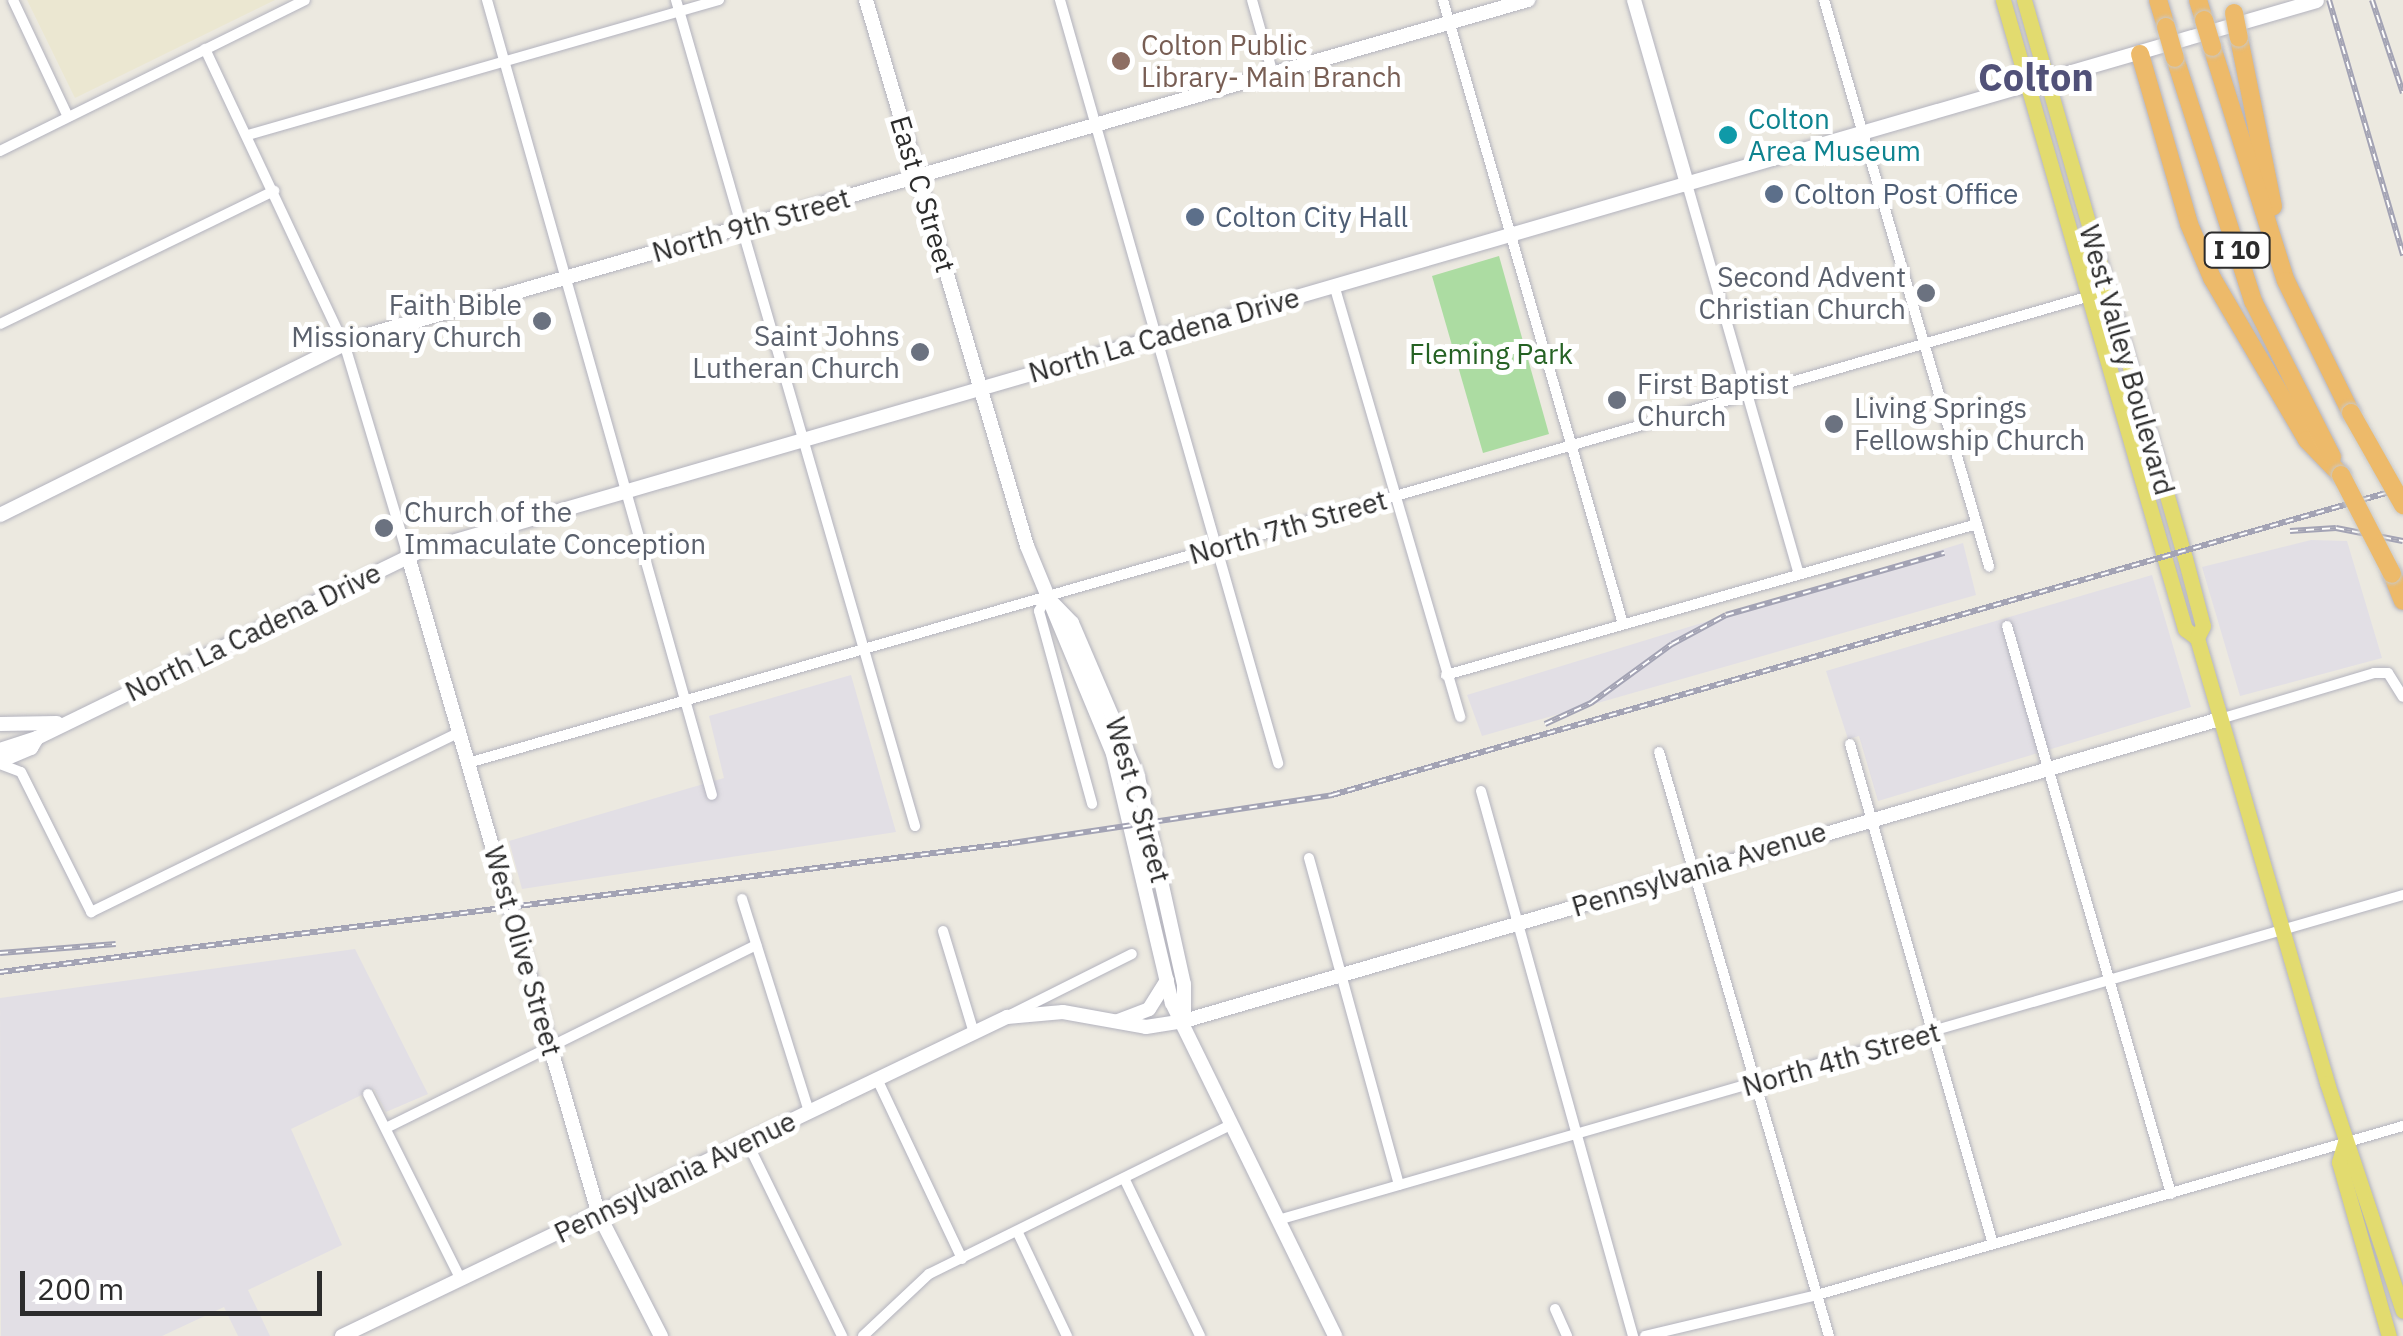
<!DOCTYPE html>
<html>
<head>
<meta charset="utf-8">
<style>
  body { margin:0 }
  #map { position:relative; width:2403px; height:1336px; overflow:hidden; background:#ece9e0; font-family:"IBM Plex Sans",sans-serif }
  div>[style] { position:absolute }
  .industrial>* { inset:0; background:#e2dfe5 }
  .education>* { inset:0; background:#ebe7d1 }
  .green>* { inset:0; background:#acdca2 }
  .roads { filter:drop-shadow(0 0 2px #b3b3be) drop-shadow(0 0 2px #b3b3be) }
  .street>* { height:10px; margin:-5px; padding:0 5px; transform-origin:5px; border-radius:5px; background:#fff }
  .secondary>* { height:14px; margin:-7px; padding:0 7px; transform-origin:7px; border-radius:7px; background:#fff }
  .primary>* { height:15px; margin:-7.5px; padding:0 7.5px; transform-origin:7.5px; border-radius:7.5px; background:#e2db6f }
  .highway>* { height:18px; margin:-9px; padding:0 9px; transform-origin:9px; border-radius:9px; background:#edba6a }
  .rail>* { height:6px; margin-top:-3px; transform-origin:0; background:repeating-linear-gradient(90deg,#fff 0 8px,#a3a3b4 0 16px); box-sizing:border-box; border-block:2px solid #a3a3b4 }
  .bridges { filter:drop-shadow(0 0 2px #c8c8c8) drop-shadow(0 0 2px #c8c8c8) }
  .highway-bridge>* { height:18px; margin:-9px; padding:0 9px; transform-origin:9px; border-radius:9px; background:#edba6a }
  .dots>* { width:28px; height:28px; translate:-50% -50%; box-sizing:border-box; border:5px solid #fff; border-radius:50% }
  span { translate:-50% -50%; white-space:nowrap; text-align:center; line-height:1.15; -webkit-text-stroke:10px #fff; paint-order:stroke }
  .shield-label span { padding:2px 8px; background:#fff; border:2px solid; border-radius:8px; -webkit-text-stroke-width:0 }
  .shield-label { font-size:25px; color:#2c2c2c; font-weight:700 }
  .education-label { font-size:28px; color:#785e54 }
  .left { translate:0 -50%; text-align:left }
  .culture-label { font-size:28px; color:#0d838f }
  .street-label { font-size:28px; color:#2c2c2c }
  .service-label { font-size:28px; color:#4e5e75 }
  .worship-label { font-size:28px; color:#5b616d }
  .right { translate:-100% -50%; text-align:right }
  .park-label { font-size:28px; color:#256223 }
  .district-label { font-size:38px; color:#515178; font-weight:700 }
  .scale { position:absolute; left:20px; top:1271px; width:302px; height:45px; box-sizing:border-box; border:5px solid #2c2c2c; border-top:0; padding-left:12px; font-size:30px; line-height:35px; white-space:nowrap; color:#2c2c2c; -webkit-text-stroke:8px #fff; paint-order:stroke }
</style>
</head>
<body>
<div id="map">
  <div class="industrial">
    <div style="clip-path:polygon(2311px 540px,2347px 541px,2382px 658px,2240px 696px,2202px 567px)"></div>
    <div style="clip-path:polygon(1963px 543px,1976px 595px,1482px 736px,1467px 695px)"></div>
    <div style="clip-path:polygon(2152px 575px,2191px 707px,1878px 801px,1859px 736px,1848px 739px,1826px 671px)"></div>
    <div style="clip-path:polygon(851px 675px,896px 832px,522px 889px,509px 841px,724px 778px,709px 716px)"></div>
    <div style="clip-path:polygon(355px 949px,428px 1094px,386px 1112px,374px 1089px,291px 1129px,342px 1245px,248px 1290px,270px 1336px,238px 1336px,224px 1307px,162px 1336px,1px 1336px,0 998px)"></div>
  </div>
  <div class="education">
    <div style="clip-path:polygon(27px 0,275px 0,75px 98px)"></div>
  </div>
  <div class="green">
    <div style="clip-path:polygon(1499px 256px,1549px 434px,1483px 453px,1432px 276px)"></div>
  </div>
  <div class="roads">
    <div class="street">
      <div style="left:13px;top:0;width:129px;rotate:64.8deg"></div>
      <div style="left:487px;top:0;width:826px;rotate:74.2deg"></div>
      <div style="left:676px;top:0;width:860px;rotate:73.86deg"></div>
      <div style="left:1060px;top:0;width:794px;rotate:74.05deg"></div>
      <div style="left:1252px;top:0;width:77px;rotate:74.2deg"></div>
      <div style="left:1443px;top:0;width:649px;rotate:73.91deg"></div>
      <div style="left:1824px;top:0;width:590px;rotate:73.75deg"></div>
      <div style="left:205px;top:49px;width:328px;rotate:64.8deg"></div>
      <div style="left:345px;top:346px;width:219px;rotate:73.3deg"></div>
      <div style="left:248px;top:135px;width:490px;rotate:-16deg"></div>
      <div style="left:0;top:151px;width:340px;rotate:-26.3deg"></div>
      <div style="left:1687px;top:184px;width:406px;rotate:74deg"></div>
      <div style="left:1334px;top:285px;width:450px;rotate:73.7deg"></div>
      <div style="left:0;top:324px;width:305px;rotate:-25.9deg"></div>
      <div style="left:1047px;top:597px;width:16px;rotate:120deg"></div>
      <div style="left:1039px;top:611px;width:200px;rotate:74.6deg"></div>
      <div style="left:2007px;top:626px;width:591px;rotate:73.89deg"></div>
      <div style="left:1446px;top:675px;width:552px;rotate:-15.87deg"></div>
      <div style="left:2220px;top:719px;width:161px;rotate:-16.6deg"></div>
      <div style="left:2374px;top:673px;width:14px"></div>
      <div style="left:2388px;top:673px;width:28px;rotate:58deg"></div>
      <div style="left:1850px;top:744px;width:520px;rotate:74.04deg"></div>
      <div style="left:1659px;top:752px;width:608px;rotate:73.77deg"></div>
      <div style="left:468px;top:763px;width:1707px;rotate:-16.06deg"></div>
      <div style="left:0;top:764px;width:22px;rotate:21deg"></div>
      <div style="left:21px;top:772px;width:157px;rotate:63.4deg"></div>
      <div style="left:91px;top:912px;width:411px;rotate:-26deg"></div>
      <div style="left:1481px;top:791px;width:566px;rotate:74.42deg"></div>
      <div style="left:1309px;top:858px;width:339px;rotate:74.6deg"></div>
      <div style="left:742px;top:899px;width:223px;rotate:72.5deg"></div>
      <div style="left:943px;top:931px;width:107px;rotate:73.1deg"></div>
      <div style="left:1012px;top:1014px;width:134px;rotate:-26.6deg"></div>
      <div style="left:877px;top:1079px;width:199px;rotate:64.7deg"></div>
      <div style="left:368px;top:1094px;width:208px;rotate:63.4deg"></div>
      <div style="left:386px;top:1128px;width:413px;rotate:-26.3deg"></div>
      <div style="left:747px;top:1142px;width:216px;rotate:63.9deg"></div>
      <div style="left:1125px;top:1180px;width:173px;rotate:64.3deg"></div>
      <div style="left:1278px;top:1220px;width:1171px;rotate:-16.11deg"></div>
      <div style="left:1018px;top:1233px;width:114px;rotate:64.6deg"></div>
      <div style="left:1555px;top:1309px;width:30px;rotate:66deg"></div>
      <div style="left:863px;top:1336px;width:91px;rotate:-43.2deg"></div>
      <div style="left:929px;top:1274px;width:338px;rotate:-26.3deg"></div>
      <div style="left:1645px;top:1336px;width:177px;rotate:-13.4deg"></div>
      <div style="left:1817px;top:1295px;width:610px;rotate:-16.09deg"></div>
    </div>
    <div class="secondary">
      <div style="left:866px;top:0;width:569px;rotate:73.57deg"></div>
      <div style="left:1027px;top:546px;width:225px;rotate:67.5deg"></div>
      <div style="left:1113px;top:754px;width:256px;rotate:76.7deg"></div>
      <div style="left:1172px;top:1003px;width:371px;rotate:63.9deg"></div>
      <div style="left:1634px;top:0;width:191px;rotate:73.9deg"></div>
      <div style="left:0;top:515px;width:398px;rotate:-26.4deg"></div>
      <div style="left:357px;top:338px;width:1219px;rotate:-16.1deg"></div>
      <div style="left:408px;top:556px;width:686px;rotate:73.84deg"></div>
      <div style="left:599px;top:1215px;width:136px;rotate:62.9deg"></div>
      <div style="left:1047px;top:597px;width:36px;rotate:46deg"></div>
      <div style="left:1072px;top:623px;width:168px;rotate:66.8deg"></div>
      <div style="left:1138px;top:777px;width:212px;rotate:77.5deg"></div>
      <div style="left:1184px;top:984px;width:37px;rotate:90deg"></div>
      <div style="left:0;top:724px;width:57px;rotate:-1deg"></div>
      <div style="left:0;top:750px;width:39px;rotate:-18deg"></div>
      <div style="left:37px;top:738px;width:427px;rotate:-26deg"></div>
      <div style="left:421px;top:551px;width:1974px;rotate:-16.18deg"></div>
      <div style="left:0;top:761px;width:34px;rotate:-23deg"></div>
      <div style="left:31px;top:748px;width:12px;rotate:-59deg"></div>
      <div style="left:1118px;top:1021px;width:33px;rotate:-21deg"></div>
      <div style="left:1149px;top:1009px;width:34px;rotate:-58deg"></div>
      <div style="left:342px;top:1336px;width:738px;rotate:-25.63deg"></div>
      <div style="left:1007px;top:1017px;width:56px;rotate:-5.1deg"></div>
      <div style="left:1063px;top:1012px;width:84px;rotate:10.2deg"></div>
      <div style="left:1146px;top:1027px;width:38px;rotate:-9deg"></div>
      <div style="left:1184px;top:1021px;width:1079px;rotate:-16.25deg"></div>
    </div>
    <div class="primary">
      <div style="left:2003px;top:0;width:655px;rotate:73.86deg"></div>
      <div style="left:2185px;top:629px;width:15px;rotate:37deg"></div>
      <div style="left:2197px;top:638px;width:464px;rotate:73.7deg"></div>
      <div style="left:2327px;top:1083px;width:240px;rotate:71.6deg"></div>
      <div style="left:2024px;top:0;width:581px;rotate:73.91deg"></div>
      <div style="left:2185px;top:558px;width:70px;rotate:75.2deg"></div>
      <div style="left:2203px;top:626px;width:13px;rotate:117deg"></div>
      <div style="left:2345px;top:1142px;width:21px;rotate:107deg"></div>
      <div style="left:2339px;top:1162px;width:181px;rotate:74deg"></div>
    </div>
    <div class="highway">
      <div style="left:2158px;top:0;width:28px;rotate:73deg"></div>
      <div style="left:2198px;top:0;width:21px;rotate:73deg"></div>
      <div style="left:2239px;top:38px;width:172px;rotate:78.6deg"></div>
      <div style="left:2212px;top:47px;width:245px;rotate:72.5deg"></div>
      <div style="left:2286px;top:281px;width:147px;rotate:63.8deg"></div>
      <div style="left:2140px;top:54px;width:177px;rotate:73.9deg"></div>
      <div style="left:2189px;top:224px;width:59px;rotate:66.9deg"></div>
      <div style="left:2212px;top:278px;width:188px;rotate:59.6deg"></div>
      <div style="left:2307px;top:440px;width:49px;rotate:45.8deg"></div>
      <div style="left:2175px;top:58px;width:255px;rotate:72.2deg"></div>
      <div style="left:2253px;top:301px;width:175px;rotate:63.1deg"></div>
      <div style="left:2392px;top:574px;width:29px;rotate:68deg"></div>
    </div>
  </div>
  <div class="rail">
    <div style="left:2329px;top:0;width:266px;rotate:73.8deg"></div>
    <div style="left:2372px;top:0;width:98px;rotate:71.6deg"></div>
    <div style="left:2290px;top:531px;width:46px;rotate:-3.7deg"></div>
    <div style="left:2336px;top:528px;width:68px;rotate:11deg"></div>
    <div style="left:1545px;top:724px;width:51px;rotate:-24.5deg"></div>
    <div style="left:1591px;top:703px;width:100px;rotate:-36.1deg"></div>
    <div style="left:1672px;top:644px;width:61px;rotate:-28.2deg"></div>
    <div style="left:1726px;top:615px;width:227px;rotate:-15.9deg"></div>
    <div style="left:0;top:953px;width:116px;rotate:-4.4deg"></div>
    <div style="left:0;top:972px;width:1020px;rotate:-7.26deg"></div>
    <div style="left:1012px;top:843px;width:324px;rotate:-8.5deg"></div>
    <div style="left:1332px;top:795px;width:1114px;rotate:-15.99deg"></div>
  </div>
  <div class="bridges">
    <div class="highway-bridge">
      <div style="left:2234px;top:13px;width:25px;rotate:79deg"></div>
      <div style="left:2204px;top:20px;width:28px;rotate:73deg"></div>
      <div style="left:2166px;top:27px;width:32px;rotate:74deg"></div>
      <div style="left:2351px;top:413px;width:106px;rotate:60.5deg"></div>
      <div style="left:2341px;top:475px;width:111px;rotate:62.7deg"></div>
    </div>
  </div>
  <div class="dots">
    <div style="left:1121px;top:61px;background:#8d6e63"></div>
    <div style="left:1728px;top:135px;background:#0f9aa8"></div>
    <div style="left:1774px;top:194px;background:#5c6f8a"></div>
    <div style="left:1195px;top:217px;background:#5c6f8a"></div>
    <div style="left:1926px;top:293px;background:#6b7280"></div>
    <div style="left:542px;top:321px;background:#6b7280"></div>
    <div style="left:920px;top:352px;background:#6b7280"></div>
    <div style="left:1617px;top:400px;background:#6b7280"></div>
    <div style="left:1834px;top:424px;background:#6b7280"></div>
    <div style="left:384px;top:528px;background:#6b7280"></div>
  </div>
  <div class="shield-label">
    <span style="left:2237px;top:250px">I 10</span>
  </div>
  <div class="education-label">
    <span class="left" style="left:1141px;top:61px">Colton Public<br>Library- Main Branch</span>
  </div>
  <div class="culture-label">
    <span class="left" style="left:1748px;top:135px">Colton<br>Area Museum</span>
  </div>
  <div class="street-label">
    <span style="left:923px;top:194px;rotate:73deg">East C Street</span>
    <span style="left:751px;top:225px;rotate:-16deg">North 9th Street</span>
    <span style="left:1164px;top:335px;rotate:-16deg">North La Cadena Drive</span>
    <span style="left:2127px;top:360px;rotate:74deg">West Valley Boulevard</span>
    <span style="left:1288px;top:527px;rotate:-16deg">North 7th Street</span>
    <span style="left:253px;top:632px;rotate:-26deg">North La Cadena Drive</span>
    <span style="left:1138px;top:800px;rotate:74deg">West C Street</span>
    <span style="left:1699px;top:869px;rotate:-17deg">Pennsylvania Avenue</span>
    <span style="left:523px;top:951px;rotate:74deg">West Olive Street</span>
    <span style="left:1841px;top:1059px;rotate:-16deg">North 4th Street</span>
    <span style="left:675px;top:1177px;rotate:-26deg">Pennsylvania Avenue</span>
  </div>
  <div class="service-label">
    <span class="left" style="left:1794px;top:194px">Colton Post Office</span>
    <span class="left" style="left:1215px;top:217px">Colton City Hall</span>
  </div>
  <div class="worship-label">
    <span class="right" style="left:1906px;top:293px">Second Advent<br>Christian Church</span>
    <span class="right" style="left:522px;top:321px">Faith Bible<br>Missionary Church</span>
    <span class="right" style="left:900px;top:352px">Saint Johns<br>Lutheran Church</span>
    <span class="left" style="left:1637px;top:400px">First Baptist<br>Church</span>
    <span class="left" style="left:1854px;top:424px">Living Springs<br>Fellowship Church</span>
    <span class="left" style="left:404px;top:528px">Church of the<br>Immaculate Conception</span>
  </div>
  <div class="park-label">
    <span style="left:1491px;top:354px">Fleming Park</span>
  </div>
  <div class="district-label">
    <span style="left:2036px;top:77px">Colton</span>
  </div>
  <div class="scale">200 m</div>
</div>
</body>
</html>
